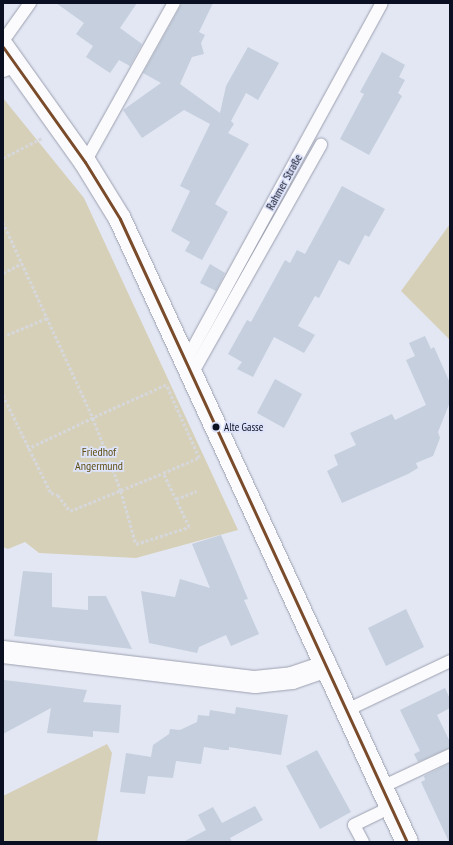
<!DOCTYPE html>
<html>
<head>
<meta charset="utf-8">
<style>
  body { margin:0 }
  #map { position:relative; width:453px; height:845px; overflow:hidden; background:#e3e7f4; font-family:"PT Sans Narrow",sans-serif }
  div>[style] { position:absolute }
  .green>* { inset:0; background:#d7d0b8 }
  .building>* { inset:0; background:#c5cfdd }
  .path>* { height:2.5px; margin-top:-1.25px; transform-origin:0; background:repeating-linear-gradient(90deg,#d6d7db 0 3px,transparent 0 5px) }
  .roads { filter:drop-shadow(0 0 1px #9ca0af) drop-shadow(0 0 1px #9ca0af) }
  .lane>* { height:12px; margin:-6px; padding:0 6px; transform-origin:6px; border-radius:6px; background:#fbfbfd }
  .street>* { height:22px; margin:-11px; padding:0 11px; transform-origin:11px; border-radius:11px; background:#fbfbfd }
  .secondary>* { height:22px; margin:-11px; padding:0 11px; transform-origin:11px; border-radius:11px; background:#fbfbfd }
  .bus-1>* { height:3px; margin:-1.5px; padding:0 1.5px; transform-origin:1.5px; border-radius:1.5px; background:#7a4b2a }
  .dots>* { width:11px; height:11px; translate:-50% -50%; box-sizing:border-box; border:2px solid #dde3fa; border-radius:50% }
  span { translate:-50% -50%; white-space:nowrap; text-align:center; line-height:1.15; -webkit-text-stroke:3.5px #dde3fa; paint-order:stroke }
  .bus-label { font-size:11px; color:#0b0f22 }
  .left { translate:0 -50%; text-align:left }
  .street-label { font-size:12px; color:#0b0f22 }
  .park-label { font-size:12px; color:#604f14 }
  .frame { position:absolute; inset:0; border:4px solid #0b0f22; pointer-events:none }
</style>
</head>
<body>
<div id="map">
  <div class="green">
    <div style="clip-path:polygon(3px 98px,84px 198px,238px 530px,136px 558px,39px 553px,25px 542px,8px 549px,3px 547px)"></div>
    <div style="clip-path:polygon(450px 224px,450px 340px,401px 291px)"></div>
    <div style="clip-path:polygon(107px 744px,112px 753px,97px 842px,3px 842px,3px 796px)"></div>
  </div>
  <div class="building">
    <div style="clip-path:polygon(56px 3px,137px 3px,120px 28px,142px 44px,130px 66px,119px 60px,110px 73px,86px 57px,93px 46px,76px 34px,84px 23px)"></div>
    <div style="clip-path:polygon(182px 3px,213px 3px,199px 32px,205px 35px,201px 43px,204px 54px,192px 57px,180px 84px,220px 113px,226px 86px,248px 47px,279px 63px,258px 100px,246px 93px,231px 121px,234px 124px,228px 133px,249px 144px,215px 204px,228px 212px,202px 260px,185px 251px,190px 242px,171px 231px,190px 191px,180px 186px,210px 124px,184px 110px,142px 138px,123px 110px,161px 83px,143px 73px)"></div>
    <div style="clip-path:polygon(382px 52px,405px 65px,399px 77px,405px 80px,398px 93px,402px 96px,369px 155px,340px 139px,364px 94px,360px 92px)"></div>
    <div style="clip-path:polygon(342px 186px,385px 209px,369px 237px,365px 235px,349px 265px,339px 260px,319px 298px,315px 296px,298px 326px,315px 335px,304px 353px,274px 337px,253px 377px,237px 369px,242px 362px,228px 354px,247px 320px,251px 322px,285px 260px,290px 263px,297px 250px,305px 254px)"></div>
    <div style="clip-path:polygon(210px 264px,225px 273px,216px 291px,200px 283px)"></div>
    <div style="clip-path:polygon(425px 336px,431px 349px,434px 347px,450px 383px,450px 402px,438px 432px,440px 438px,433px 456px,416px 463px,418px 468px,408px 474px,342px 503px,327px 471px,338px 465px,334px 455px,356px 445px,350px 433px,392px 414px,395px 420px,426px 405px,406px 360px,415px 356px,409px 343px)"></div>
    <div style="clip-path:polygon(275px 379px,302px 394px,284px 428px,257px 413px)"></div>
    <div style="clip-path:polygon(221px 535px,248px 599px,244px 600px,259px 634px,231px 646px,226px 635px,199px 647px,197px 653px,149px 643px,141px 591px,175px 597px,180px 579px,210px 588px,192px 544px)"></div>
    <div style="clip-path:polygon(23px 571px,52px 573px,52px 607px,88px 610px,88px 596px,106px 596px,132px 649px,14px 636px)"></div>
    <div style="clip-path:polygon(406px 609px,424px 647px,386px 666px,368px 628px)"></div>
    <div style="clip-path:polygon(4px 680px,87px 690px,83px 702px,121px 705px,119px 733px,93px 731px,93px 737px,47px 733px,51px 708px,3px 734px)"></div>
    <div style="clip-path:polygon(445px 688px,450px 699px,450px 708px,437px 715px,450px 742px,450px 748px,418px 762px,414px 754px,420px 751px,400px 710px)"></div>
    <div style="clip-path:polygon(236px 707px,288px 715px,281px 755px,229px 747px,229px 750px,223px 750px,204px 747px,201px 764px,176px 761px,173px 778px,148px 776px,145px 794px,120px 792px,126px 753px,151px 757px,153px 745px,169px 734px,170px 729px,180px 730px,197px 722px,198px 715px,209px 716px,210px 710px,235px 714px)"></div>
    <div style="clip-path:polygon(317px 750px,351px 812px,320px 829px,286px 766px)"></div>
    <div style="clip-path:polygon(450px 763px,450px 842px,449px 842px,421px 782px,425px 780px,424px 776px)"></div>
    <div style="clip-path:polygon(255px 806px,263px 820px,230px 838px,232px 842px,183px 842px,206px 830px,198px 815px,213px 807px,222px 823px)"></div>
  </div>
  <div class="path">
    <div style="left:3px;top:158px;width:44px;rotate:-27.1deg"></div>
    <div style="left:3px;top:222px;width:216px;rotate:65.3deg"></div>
    <div style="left:93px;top:418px;width:78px;rotate:69deg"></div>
    <div style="left:121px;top:491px;width:55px;rotate:74.2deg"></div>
    <div style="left:136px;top:544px;width:56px;rotate:-17.8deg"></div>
    <div style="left:189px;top:527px;width:60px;rotate:-115.7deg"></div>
    <div style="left:163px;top:473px;width:39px;rotate:-23deg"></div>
    <div style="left:199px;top:458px;width:80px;rotate:-114.3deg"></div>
    <div style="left:166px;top:385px;width:80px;rotate:155.7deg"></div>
    <div style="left:93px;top:418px;width:72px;rotate:154.5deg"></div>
    <div style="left:3px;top:273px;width:20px;rotate:-27deg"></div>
    <div style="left:7px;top:335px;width:43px;rotate:-23deg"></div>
    <div style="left:3px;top:395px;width:109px;rotate:63.9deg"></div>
    <div style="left:51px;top:493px;width:7px;rotate:16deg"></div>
    <div style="left:58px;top:495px;width:20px;rotate:53deg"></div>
    <div style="left:70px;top:511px;width:100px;rotate:-22.2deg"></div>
    <div style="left:176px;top:499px;width:22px;rotate:-21deg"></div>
  </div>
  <div class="roads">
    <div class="lane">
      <div style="left:3px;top:41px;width:47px;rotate:-54.6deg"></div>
      <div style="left:3px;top:71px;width:15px;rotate:-20deg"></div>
      <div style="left:85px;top:162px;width:182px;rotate:-60.8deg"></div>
      <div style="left:187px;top:359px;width:405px;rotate:-61.3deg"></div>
      <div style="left:193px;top:372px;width:261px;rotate:-60.6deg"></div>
      <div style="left:347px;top:710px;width:114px;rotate:-25.4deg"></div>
      <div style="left:382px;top:787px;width:75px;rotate:-25.2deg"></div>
      <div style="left:363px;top:842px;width:19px;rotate:-118deg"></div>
      <div style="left:354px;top:825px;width:41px;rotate:-25.9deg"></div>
    </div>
    <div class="street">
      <div style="left:3px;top:652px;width:254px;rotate:6.8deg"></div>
      <div style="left:255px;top:682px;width:37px;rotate:-6deg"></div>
      <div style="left:292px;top:678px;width:36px;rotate:-19deg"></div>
    </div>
    <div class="secondary">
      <div style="left:3px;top:47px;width:141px;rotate:54.5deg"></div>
      <div style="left:85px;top:162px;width:67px;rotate:58.4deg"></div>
      <div style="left:120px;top:219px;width:686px;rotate:65.27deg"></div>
    </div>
  </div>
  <div class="bus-1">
    <div style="left:3px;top:47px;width:141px;rotate:54.5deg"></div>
    <div style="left:85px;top:162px;width:67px;rotate:58.4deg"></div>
    <div style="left:120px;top:219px;width:686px;rotate:65.27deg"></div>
  </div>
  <div class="dots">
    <div style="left:216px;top:427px;background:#0b0f22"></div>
  </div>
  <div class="bus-label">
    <span class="left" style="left:224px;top:427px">Alte Gasse</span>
  </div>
  <div class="street-label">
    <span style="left:284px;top:182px;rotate:-61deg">Rahmer Straße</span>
  </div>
  <div class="park-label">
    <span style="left:99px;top:459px">Friedhof<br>Angermund</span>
  </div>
  <div class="frame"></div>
</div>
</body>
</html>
